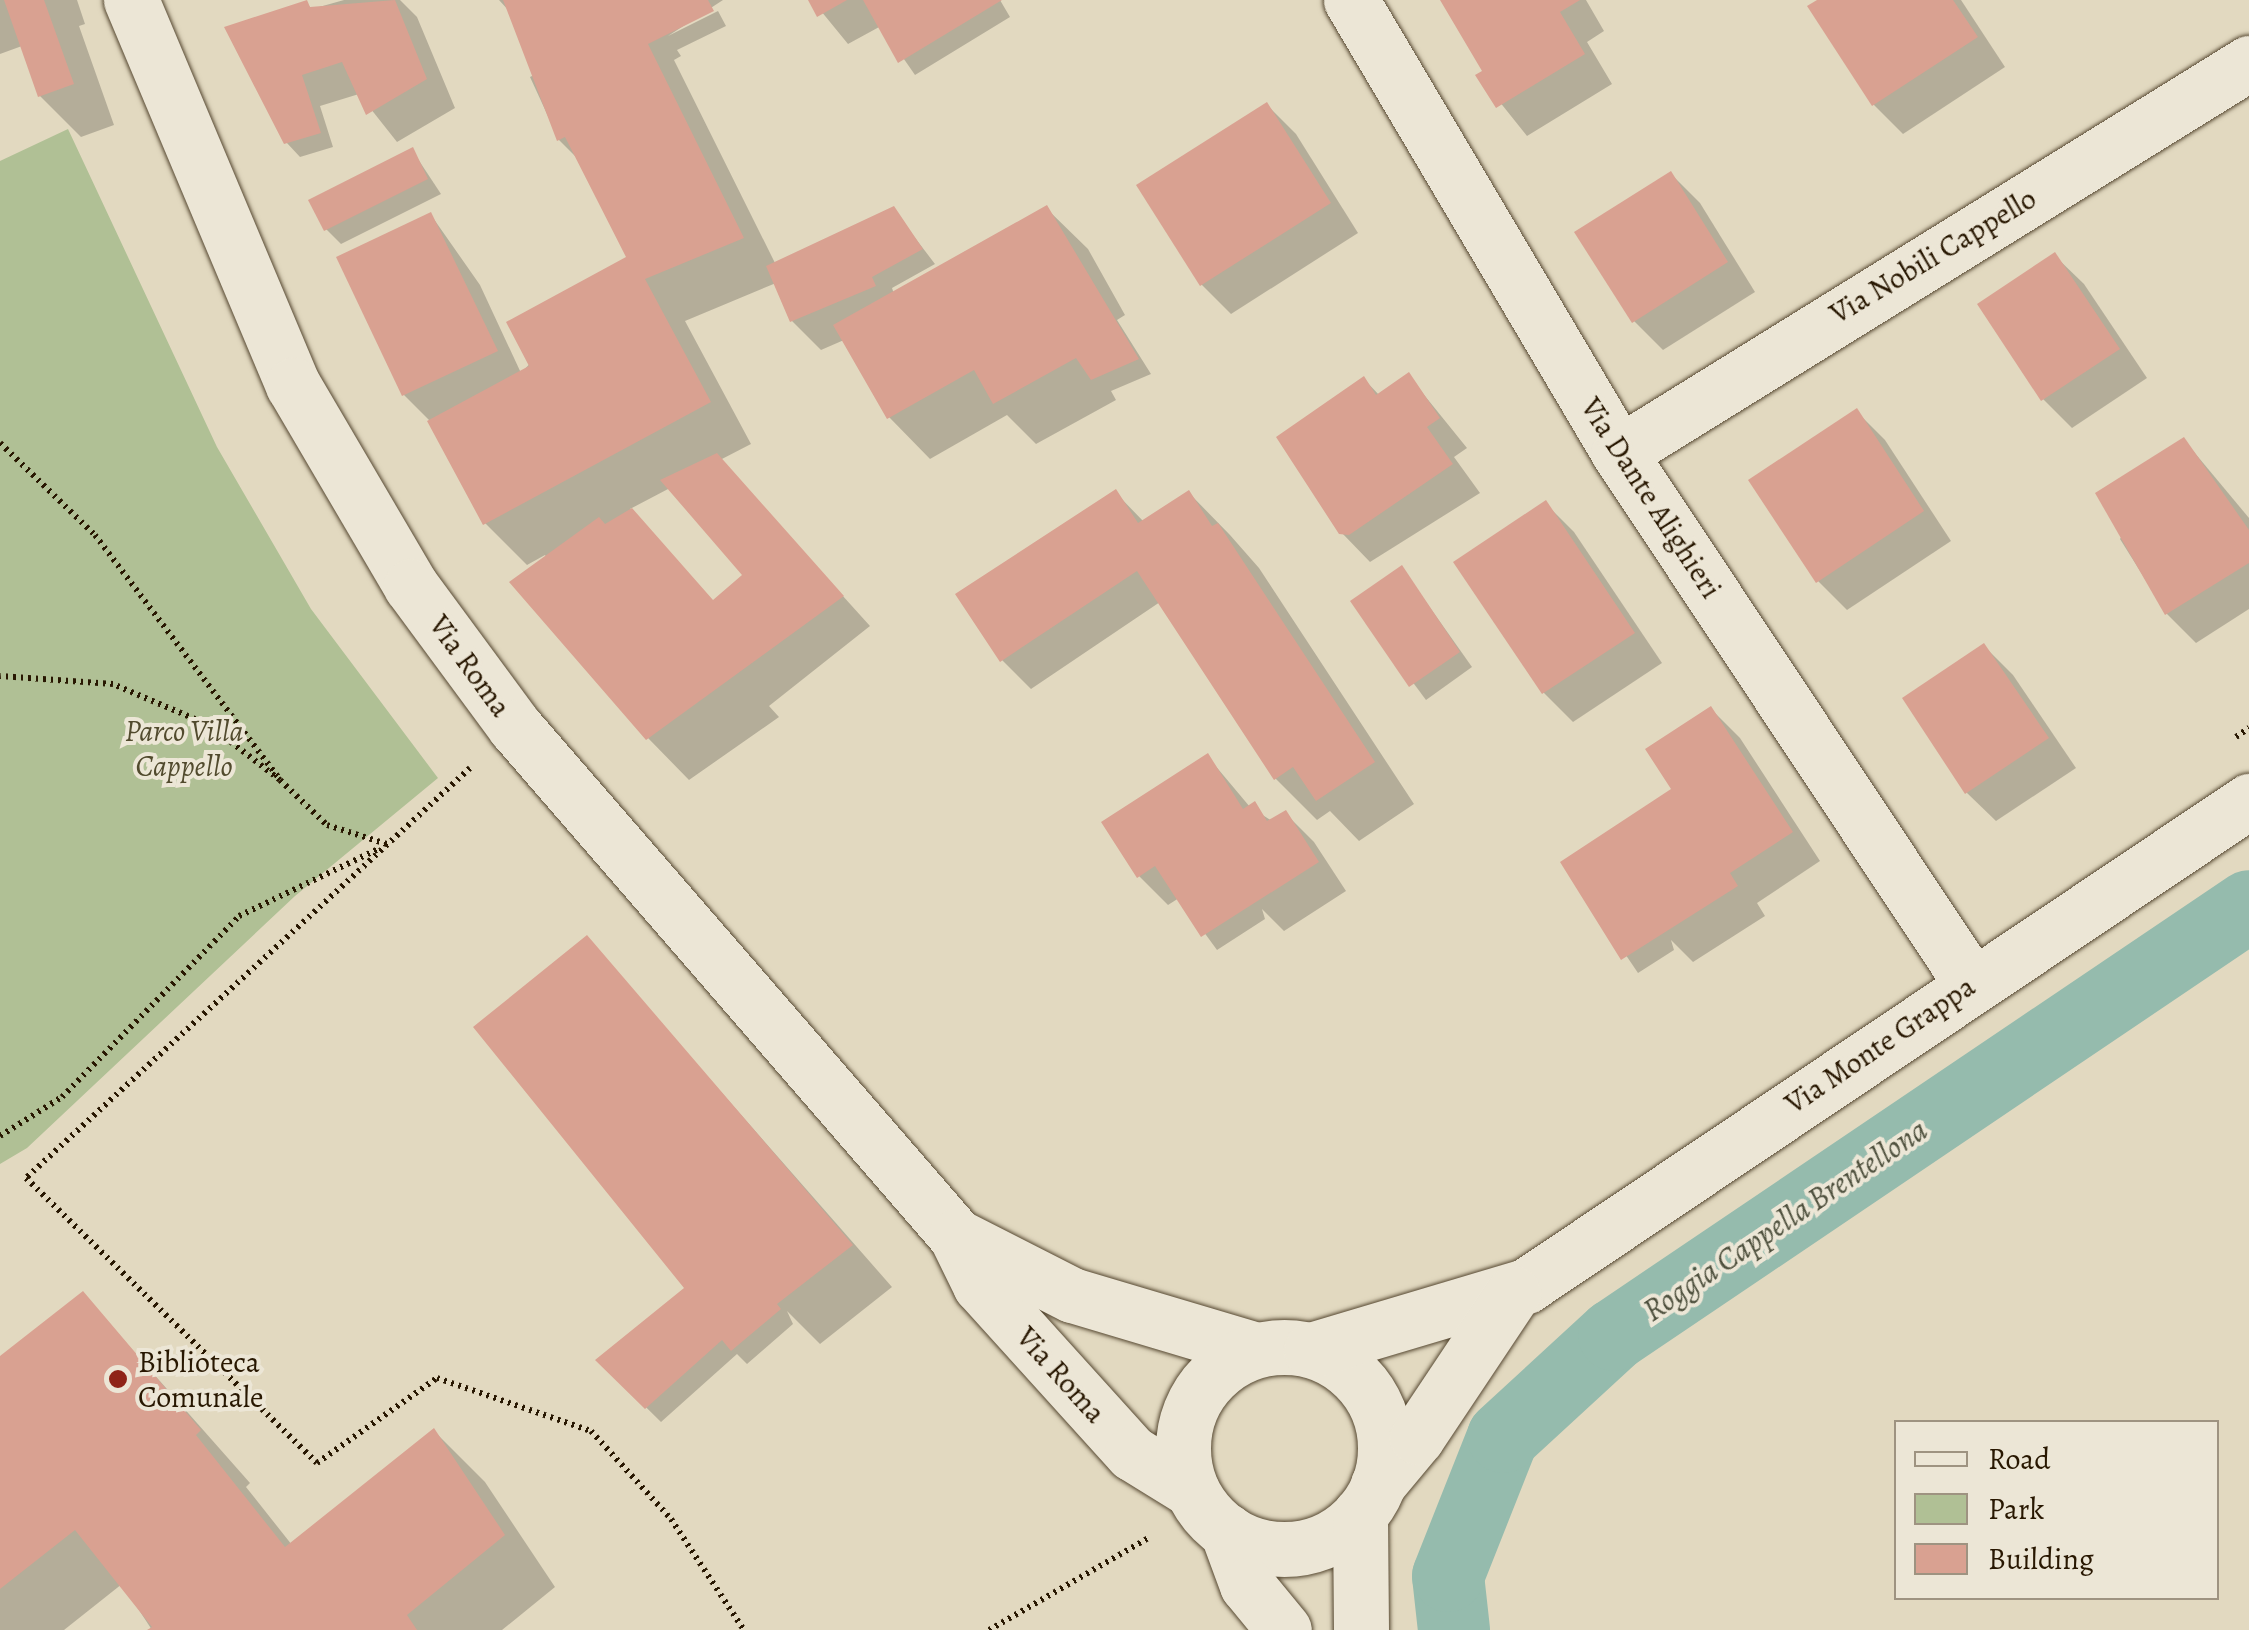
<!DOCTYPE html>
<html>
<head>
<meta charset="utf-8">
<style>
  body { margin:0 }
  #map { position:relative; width:2249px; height:1630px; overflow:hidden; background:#e2d9c0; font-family:Alegreya,serif }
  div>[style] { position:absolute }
  .green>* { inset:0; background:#b0c095 }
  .shadow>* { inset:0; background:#0003 }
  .canal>* { height:72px; margin:-36px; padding:0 36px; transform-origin:36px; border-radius:36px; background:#95bbad }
  .building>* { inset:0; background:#d9a191 }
  .path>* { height:6px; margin-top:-3px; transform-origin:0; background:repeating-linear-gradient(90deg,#281701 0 2.5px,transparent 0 7.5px) }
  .roads { filter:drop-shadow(0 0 2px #564831) drop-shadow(0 0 2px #564831) }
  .street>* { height:55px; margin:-27.5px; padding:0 27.5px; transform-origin:27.5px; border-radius:27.5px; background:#ece6d6 }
  .secondary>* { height:55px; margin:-27.5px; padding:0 27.5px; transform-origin:27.5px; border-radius:27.5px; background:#ece6d6 }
  .secondary>.ring { margin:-27.5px; padding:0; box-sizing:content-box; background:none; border:55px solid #ece6d6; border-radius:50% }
  .dots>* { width:28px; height:28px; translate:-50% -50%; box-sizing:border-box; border:5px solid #ece6d6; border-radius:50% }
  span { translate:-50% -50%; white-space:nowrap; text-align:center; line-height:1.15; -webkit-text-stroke:8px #ece6d6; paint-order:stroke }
  .street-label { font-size:30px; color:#281701 }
  .park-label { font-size:30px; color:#514a2d; font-style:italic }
  .poi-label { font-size:30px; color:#281701 }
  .left { translate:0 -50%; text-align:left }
  .water-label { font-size:32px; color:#4e503d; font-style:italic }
  .legend { position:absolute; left:1894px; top:1420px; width:325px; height:180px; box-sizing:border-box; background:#ece6d6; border:2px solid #9e9381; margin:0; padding:12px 18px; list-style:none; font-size:30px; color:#281701 }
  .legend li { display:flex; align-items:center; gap:20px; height:50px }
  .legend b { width:50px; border:2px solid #9e9381 }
</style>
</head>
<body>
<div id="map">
  <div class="green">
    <div style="clip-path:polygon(68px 129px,217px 447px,311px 609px,438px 778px,295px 896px,27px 1148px,0 1164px,0 161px)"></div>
  </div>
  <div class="shadow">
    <div style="clip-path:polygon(0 0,77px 0,85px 24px,79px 26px,114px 125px,81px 137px,40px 96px,22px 46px,0 54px)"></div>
    <div style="clip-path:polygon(344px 0,400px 0,417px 17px,455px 108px,397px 142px,359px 94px,320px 106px,333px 147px,300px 157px,286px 142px,227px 28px,306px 3px,312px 9px)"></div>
    <div style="clip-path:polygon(evenodd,499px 0,723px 0,668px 36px,718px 11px,726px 26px,677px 50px,681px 56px,674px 60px,776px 265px,893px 209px,935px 264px,892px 288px,894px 294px,1046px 208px,1088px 249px,1125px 315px,1117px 320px,1151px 374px,1111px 391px,1116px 400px,1036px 444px,1007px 415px,930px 459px,889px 417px,844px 340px,821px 350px,792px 321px,776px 283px,685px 321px,751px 444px,720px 460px,870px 626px,769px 706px,779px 717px,689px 780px,648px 738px,545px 555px,527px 565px,485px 523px,429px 420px,404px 395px,431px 215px,480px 285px,521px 373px,630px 258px,580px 161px,559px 140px,530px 77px,538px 73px,511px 13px,499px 0,670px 488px,745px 575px,714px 602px,630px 509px,670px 488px)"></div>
    <div style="clip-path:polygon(812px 0,1000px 0,1010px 17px,915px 75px,881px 26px,848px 44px)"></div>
    <div style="clip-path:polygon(1443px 0,1586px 0,1604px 31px,1587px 42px,1612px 84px,1527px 136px,1479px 76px,1486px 72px)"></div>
    <div style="clip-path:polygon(1822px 0,1961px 0,2005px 67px,1903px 134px,1874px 105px)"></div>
    <div style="clip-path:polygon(1267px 105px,1296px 134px,1358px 233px,1231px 314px,1202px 285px,1140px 185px)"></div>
    <div style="clip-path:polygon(412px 150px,441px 194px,341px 244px,326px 229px)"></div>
    <div style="clip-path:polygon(1671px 174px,1700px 203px,1755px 292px,1663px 350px,1634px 321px)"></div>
    <div style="clip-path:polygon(2055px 256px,2084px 284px,2147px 378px,2072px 428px,2043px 399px)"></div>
    <div style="clip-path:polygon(1408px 375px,1467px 448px,1454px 457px,1480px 493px,1370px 562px,1341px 532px,1364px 379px,1380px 396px)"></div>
    <div style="clip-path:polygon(1856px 411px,1885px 440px,1951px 541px,1847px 610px,1818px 581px)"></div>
    <div style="clip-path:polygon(2184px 440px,2249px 518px,2249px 609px,2196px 643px,2167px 614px,2120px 539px)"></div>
    <div style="clip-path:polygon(1115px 492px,1144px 522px,1189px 493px,1230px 535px,1259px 568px,1414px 804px,1359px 841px,1330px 811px,1317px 820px,1275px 778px,1160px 602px,1031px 689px,1002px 660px)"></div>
    <div style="clip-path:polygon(1546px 504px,1574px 532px,1662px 663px,1573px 722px,1544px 693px,1456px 563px)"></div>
    <div style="clip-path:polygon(1402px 568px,1472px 667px,1426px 700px,1353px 602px)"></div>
    <div style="clip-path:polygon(1984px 646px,2013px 675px,2076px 768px,1996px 821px,1967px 793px)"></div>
    <div style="clip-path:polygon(1711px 709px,1740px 738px,1820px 861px,1757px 903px,1765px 916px,1693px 962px,1671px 940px,1674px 950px,1638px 973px,1563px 862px,1674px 790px)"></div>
    <div style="clip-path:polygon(1208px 757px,1250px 807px,1272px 821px,1285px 813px,1314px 842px,1346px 891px,1284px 931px,1262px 909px,1265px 919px,1217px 950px,1179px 898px,1168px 905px,1139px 876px)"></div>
    <div style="clip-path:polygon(587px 939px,892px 1287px,820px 1344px,787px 1311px,793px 1324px,747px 1364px,737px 1354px,661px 1422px,599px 1361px,688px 1289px)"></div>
    <div style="clip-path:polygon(83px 1294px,250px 1483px,246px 1487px,292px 1545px,434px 1431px,485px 1482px,555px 1587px,502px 1630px,152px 1630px,122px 1584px,64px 1630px,0 1630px,0 1359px)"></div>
  </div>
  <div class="canal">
    <div style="left:1454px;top:1630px;width:54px;rotate:-96.3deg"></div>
    <div style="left:1448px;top:1576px;width:149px;rotate:-68.4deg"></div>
    <div style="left:1503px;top:1437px;width:151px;rotate:-42.6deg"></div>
    <div style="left:1614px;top:1335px;width:766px;rotate:-34.04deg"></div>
  </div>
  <div class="building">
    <div style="clip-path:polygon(4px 0,44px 0,74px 84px,38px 97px)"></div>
    <div style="clip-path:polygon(307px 0,310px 7px,395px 0,427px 79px,366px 115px,342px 62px,302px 75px,321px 133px,284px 144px,224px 27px)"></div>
    <div style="clip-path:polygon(503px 0,708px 0,714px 11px,648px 44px,744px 238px,645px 279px,711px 402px,483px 525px,427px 421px,529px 366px,506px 322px,626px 257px,565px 137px,557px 141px)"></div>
    <div style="clip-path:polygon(808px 0,847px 0,817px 17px)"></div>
    <div style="clip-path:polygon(863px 0,1002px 0,898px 63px)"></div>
    <div style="clip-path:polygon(1440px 0,1580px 0,1560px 12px,1585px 54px,1496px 108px,1475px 75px,1482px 71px)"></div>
    <div style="clip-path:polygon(1817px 0,1953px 0,1978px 37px,1872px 106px,1807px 6px)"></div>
    <div style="clip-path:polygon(1267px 102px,1331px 203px,1200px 286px,1136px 185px)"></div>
    <div style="clip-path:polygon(413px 147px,428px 179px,324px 231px,308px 200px)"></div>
    <div style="clip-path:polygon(1671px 171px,1728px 262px,1632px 323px,1574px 232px)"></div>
    <div style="clip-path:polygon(1047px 205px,1139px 359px,1091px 380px,1076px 358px,993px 404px,974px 370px,887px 419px,833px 325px)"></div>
    <div style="clip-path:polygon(894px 206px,923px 249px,872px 277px,876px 286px,790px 322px,766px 266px)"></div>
    <div style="clip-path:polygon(431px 212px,498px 351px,402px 396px,336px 257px)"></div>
    <div style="clip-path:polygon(2055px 252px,2120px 349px,2041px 401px,1977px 304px)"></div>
    <div style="clip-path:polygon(1409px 372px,1440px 418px,1427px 427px,1453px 464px,1349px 535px,1339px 534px,1276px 437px,1364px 376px,1376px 395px)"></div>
    <div style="clip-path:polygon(1857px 408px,1924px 511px,1816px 583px,1748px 480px)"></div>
    <div style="clip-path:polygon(2184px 437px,2249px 530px,2249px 563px,2165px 615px,2095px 493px)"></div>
    <div style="clip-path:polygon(717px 453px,844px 596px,646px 740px,509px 582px,599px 517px,605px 524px,632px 508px,713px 600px,742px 575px,660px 480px)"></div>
    <div style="clip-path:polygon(1116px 489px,1138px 523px,1189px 490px,1212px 526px,1218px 523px,1375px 762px,1316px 801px,1293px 767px,1274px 780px,1137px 571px,1000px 662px,955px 594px)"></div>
    <div style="clip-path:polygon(1546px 500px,1635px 633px,1542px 694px,1453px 562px)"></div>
    <div style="clip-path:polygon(1402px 565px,1460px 652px,1409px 687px,1350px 601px)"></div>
    <div style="clip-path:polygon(1984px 643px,2049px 738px,1965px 794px,1902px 698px)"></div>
    <div style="clip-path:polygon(1711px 706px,1793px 832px,1730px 873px,1738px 886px,1621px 960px,1560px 862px,1671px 789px,1645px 749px)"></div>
    <div style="clip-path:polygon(1208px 753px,1243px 809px,1255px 801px,1267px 821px,1286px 810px,1319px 862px,1201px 937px,1155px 866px,1137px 878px,1101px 822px)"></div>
    <div style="clip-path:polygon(587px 935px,853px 1245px,777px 1304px,781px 1309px,731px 1351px,722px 1340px,645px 1409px,595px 1360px,684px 1288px,473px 1027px)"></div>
    <div style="clip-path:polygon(83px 1291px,201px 1430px,196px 1435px,285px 1547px,434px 1428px,505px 1535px,407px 1615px,417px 1630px,147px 1630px,152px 1627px,75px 1530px,0 1589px,0 1356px)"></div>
  </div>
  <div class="path">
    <div style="left:0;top:443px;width:132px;rotate:44.1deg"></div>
    <div style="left:95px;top:535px;width:307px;rotate:52.9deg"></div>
    <div style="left:280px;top:780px;width:90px;rotate:-142.2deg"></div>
    <div style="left:209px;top:725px;width:104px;rotate:-156.9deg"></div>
    <div style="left:113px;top:684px;width:113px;rotate:-176deg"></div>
    <div style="left:2236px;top:737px;width:16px;rotate:-35deg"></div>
    <div style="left:470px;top:768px;width:604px;rotate:137.28deg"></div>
    <div style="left:26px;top:1178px;width:407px;rotate:44.4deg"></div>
    <div style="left:317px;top:1463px;width:147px;rotate:-35.3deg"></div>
    <div style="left:437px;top:1378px;width:163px;rotate:19deg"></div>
    <div style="left:591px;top:1431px;width:119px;rotate:47.7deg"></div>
    <div style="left:671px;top:1519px;width:133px;rotate:56.7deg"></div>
    <div style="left:280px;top:780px;width:65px;rotate:43.8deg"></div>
    <div style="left:327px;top:825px;width:63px;rotate:17.6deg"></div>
    <div style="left:0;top:1136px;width:73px;rotate:-32.2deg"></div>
    <div style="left:62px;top:1097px;width:253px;rotate:-45.6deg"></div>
    <div style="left:239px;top:916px;width:154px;rotate:-25.7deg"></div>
    <div style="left:989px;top:1630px;width:186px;rotate:-30deg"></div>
  </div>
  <div class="roads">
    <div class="street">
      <div style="left:1351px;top:0;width:526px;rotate:59.39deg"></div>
      <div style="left:1619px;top:453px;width:636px;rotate:56.41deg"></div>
      <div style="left:1619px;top:453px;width:741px;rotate:-31.76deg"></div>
    </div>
    <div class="secondary">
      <div style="left:131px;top:0;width:418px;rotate:67.2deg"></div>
      <div style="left:293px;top:385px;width:233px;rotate:59.6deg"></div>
      <div style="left:411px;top:586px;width:175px;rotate:53.6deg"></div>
      <div style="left:515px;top:727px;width:673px;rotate:49.09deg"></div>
      <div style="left:956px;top:1236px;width:55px;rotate:63.9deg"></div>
      <div style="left:980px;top:1285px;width:227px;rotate:47.9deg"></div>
      <div style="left:1132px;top:1453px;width:70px;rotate:31.7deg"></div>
      <div style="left:956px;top:1236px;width:130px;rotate:27deg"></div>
      <div style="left:1072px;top:1295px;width:192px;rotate:16.6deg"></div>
      <div class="ring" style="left:1183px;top:1347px;width:147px;height:147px"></div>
      <div style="left:1311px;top:1350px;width:224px;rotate:-16.6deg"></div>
      <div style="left:1526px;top:1286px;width:871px;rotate:-33.85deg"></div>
      <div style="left:1378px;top:1484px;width:61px;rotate:-50.3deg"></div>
      <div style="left:1417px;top:1437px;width:173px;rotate:-56.3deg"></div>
      <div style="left:1360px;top:1514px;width:116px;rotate:89.5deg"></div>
      <div style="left:1227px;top:1531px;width:58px;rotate:69.7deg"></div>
      <div style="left:1247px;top:1585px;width:58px;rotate:50.6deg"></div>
    </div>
  </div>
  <div class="dots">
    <div style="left:118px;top:1379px;background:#8f2418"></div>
  </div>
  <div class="street-label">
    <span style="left:1933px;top:256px;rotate:-31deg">Via Nobili Cappello</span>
    <span style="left:1651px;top:498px;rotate:57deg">Via Dante Alighieri</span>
    <span style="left:470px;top:666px;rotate:54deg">Via Roma</span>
    <span style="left:1880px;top:1045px;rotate:-34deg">Via Monte Grappa</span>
    <span style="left:1061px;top:1375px;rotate:48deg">Via Roma</span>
  </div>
  <div class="park-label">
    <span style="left:184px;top:748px">Parco Villa<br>Cappello</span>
  </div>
  <div class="poi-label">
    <span class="left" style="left:138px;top:1379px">Biblioteca<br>Comunale</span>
  </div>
  <div class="water-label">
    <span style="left:1785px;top:1220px;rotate:-34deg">Roggia Cappella Brentellona</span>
  </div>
  <ul class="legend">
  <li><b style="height:12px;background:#ece6d6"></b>Road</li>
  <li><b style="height:28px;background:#b0c095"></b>Park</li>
  <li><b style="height:28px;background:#d9a191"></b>Building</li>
  </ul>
</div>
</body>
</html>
